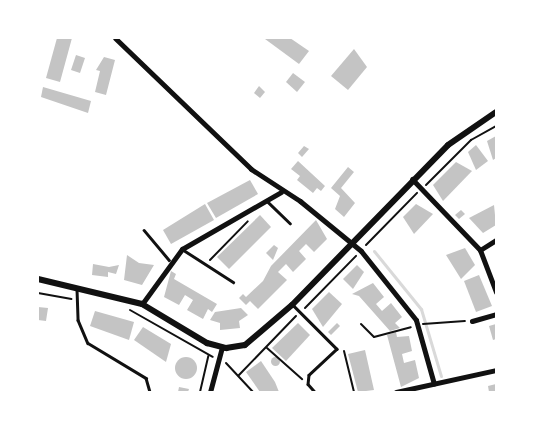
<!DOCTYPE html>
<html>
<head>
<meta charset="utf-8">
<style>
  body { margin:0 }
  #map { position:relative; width:534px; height:430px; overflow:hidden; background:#fff; font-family:"Noto Sans",sans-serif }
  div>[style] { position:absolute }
  .stream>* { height:3px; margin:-1.5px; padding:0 1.5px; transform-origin:1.5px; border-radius:1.5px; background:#d9d9d9 }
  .building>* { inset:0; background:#c4c4c4 }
  .round { border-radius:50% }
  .path>* { height:2px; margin:-1px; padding:0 1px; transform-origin:1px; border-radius:1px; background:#111 }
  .service>* { height:2.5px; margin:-1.25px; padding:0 1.25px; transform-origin:1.25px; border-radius:1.25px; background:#111 }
  .minor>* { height:5px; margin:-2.5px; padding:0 2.5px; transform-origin:2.5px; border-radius:2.5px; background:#111 }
  .tertiary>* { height:6px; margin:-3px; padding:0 3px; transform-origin:3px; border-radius:3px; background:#111 }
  span { translate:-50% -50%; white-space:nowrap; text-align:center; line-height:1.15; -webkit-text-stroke:4.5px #fff; paint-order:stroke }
  .frame { position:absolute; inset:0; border:39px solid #fff; pointer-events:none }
</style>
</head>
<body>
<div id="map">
  <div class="stream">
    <div style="left:374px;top:251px;width:75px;rotate:51deg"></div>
    <div style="left:421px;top:309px;width:70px;rotate:73.4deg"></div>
  </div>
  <div class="building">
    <div style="clip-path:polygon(57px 38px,72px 38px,60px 82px,46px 78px)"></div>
    <div style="clip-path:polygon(290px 38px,309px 51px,299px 64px,265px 39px)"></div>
    <div style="clip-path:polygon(354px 49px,367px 67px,348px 90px,331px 76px)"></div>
    <div style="clip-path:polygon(76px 55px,85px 58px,80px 73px,71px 70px)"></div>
    <div style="clip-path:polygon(104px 57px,115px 60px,106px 95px,95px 92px,100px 71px,96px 70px)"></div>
    <div style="clip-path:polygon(293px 73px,305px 82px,297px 92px,286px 82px)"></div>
    <div style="clip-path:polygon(259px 86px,265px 92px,260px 98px,254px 93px)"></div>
    <div style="clip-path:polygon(43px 87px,91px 101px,88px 113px,41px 97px)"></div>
    <div style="clip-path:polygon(496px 136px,496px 158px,493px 160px,487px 141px)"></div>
    <div style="clip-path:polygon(476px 145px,488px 161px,476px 170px,468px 152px)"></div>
    <div style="clip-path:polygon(304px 146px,309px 149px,302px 157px,298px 153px)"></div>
    <div style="clip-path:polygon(298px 161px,325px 186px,321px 191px,317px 188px,313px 193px,297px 180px,300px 176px,291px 169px)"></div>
    <div style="clip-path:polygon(456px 162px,472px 171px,443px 201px,433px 185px)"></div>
    <div style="clip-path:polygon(348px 167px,354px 172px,341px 188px,355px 203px,344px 217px,335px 209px,340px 196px,331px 188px)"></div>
    <div style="clip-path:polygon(250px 180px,258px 194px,216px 218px,207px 203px)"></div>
    <div style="clip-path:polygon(205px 204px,214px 220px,171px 244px,163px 230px)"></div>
    <div style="clip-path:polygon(416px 204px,433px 214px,414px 234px,403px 217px)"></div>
    <div style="clip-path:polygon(494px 205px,496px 225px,483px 233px,469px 218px)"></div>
    <div style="clip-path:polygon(461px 210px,465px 214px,459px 219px,455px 215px)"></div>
    <div style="clip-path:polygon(260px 215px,271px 227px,229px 269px,217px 257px)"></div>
    <div style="clip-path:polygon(316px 220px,327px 239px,314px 252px,306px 244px,299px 251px,306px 259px,293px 272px,286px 264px,278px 272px,287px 280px,258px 309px,250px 301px,246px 305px,239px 298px,243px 294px,246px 297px,263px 281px,271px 266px)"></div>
    <div style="clip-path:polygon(274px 245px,278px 248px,273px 260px,266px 253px)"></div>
    <div style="clip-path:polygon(465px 248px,475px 265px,461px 279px,446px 255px)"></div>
    <div style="clip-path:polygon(127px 255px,139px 263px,154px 265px,142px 285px,124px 280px)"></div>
    <div style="clip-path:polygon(93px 264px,109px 267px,119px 265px,116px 274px,108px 272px,108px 277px,92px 275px)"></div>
    <div style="clip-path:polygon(357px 265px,364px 272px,353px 289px,343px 279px)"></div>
    <div style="clip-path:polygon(171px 271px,176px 274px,174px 279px,217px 304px,212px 312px,208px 309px,203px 319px,187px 310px,193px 300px,185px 295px,179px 305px,164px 297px)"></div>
    <div style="clip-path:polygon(479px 275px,492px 306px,476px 312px,464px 281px)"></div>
    <div style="clip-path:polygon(373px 283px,384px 297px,376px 304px,382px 311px,391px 303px,402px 317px,395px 323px,400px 328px,390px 331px,359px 296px,352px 294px)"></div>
    <div style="clip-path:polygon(329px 292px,342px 304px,323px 327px,312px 309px)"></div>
    <div style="clip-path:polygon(38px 307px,48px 308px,46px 321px,38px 320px)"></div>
    <div style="clip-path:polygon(241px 308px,248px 315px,239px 321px,240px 328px,220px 330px,220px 323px,210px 320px,215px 312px)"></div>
    <div style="clip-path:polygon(95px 311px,134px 322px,129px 340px,90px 326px)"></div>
    <div style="clip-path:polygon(298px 323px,310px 335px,286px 361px,272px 348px)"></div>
    <div style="clip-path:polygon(337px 323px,340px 326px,331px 335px,328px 332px)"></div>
    <div style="clip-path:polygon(496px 324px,496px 339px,493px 340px,489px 326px)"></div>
    <div style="clip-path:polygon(143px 327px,171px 344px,166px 362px,134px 340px)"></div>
    <div style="clip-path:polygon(396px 332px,397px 337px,409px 336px,412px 351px,402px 354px,404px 363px,415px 360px,419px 378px,401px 387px,387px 335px)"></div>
    <div style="clip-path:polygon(365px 350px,374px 390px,358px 392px,348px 354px)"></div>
    <div class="round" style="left:270.5px;top:356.5px;width:9px;height:9px"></div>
    <div class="round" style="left:175px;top:357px;width:22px;height:22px"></div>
    <div style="clip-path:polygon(261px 361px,275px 382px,279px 392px,260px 392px,246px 372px)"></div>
    <div style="clip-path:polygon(496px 384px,496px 392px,489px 392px,488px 386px)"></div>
    <div style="clip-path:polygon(179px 387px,189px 389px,188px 392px,178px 392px)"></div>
  </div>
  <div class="path">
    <div style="left:426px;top:185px;width:64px;rotate:-45deg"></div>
    <div style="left:471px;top:140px;width:29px;rotate:-29deg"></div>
    <div style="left:366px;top:245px;width:73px;rotate:-45.6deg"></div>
    <div style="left:210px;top:260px;width:54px;rotate:-45.7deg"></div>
    <div style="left:38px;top:293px;width:34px;rotate:10deg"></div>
    <div style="left:305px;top:308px;width:73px;rotate:-45.6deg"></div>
    <div style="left:130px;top:310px;width:95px;rotate:29.5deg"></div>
    <div style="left:361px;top:324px;width:18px;rotate:45deg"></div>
    <div style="left:374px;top:337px;width:38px;rotate:-15deg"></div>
    <div style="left:423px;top:324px;width:42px;rotate:-4.1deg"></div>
    <div style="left:267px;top:348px;width:47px;rotate:41.5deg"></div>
    <div style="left:344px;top:351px;width:42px;rotate:76.3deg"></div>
    <div style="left:226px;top:363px;width:40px;rotate:47deg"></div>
    <div style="left:239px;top:375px;width:82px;rotate:-46deg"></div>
    <div style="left:200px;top:392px;width:37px;rotate:-77deg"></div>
  </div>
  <div class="service">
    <div style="left:267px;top:201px;width:32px;rotate:44deg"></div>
    <div style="left:144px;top:230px;width:39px;rotate:50deg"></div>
    <div style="left:182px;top:249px;width:61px;rotate:32.9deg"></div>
    <div style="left:77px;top:289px;width:31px;rotate:88deg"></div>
    <div style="left:78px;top:320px;width:25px;rotate:67deg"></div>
    <div style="left:88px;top:343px;width:68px;rotate:31.1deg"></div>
    <div style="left:146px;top:378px;width:15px;rotate:74deg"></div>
    <div style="left:293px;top:305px;width:62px;rotate:45deg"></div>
    <div style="left:337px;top:349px;width:38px;rotate:137deg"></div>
    <div style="left:309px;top:375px;width:9px;rotate:96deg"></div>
    <div style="left:308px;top:384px;width:11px;rotate:49deg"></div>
  </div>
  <div class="minor">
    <div style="left:115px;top:38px;width:189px;rotate:43.9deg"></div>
    <div style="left:251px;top:169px;width:59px;rotate:33.1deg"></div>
    <div style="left:300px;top:201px;width:79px;rotate:39.3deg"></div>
    <div style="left:361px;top:251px;width:88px;rotate:51.4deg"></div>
    <div style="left:416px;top:320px;width:66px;rotate:74.3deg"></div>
    <div style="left:412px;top:179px;width:98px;rotate:46.2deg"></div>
    <div style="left:480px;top:250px;width:45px;rotate:69.1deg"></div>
    <div style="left:480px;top:250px;width:19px;rotate:-32deg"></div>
    <div style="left:142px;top:304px;width:68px;rotate:-54deg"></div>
    <div style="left:182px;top:249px;width:114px;rotate:-29.9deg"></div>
    <div style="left:472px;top:321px;width:25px;rotate:-16deg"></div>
    <div style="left:210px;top:392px;width:47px;rotate:-75.1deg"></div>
    <div style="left:396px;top:392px;width:102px;rotate:-12.4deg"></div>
  </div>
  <div class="tertiary">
    <div style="left:38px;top:279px;width:107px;rotate:13.5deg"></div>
    <div style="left:142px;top:304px;width:76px;rotate:31deg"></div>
    <div style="left:207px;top:343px;width:20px;rotate:15deg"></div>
    <div style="left:226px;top:348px;width:19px;rotate:-9deg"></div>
    <div style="left:245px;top:345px;width:62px;rotate:-40.4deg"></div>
    <div style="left:292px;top:305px;width:223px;rotate:-45.7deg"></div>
    <div style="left:448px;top:145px;width:58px;rotate:-34.5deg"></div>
  </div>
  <div class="frame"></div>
</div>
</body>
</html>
